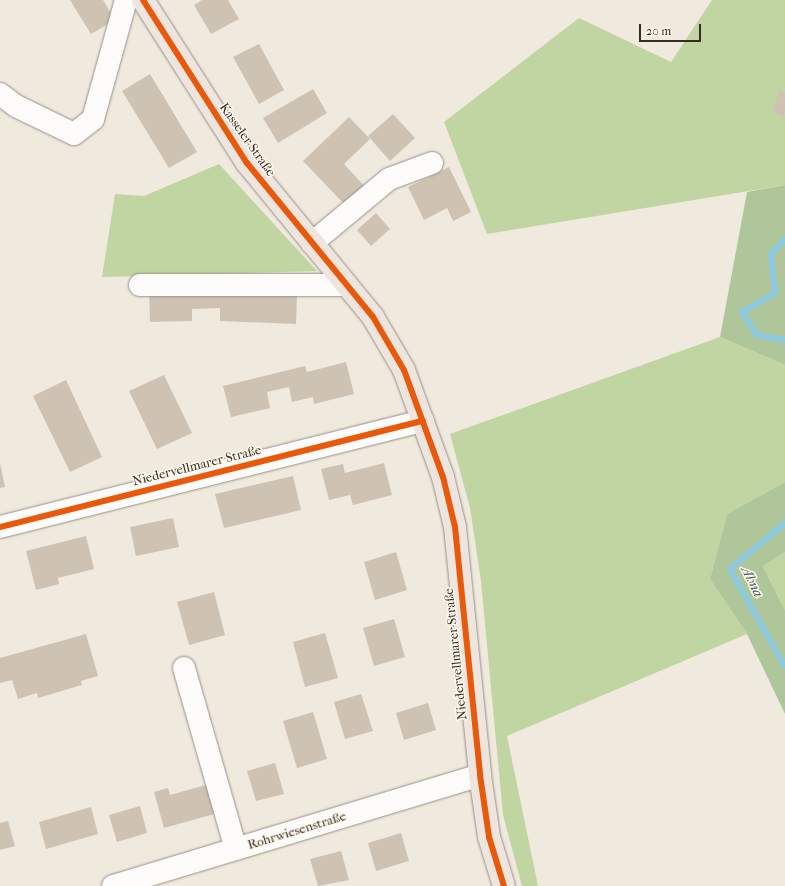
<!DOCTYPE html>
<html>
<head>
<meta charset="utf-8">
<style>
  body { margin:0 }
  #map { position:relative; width:785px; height:886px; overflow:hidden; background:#f0e9de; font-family:"IM FELL French Canon",serif }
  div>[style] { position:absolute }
  .green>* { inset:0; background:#c0d5a2 }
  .forest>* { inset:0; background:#afc69a }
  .stream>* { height:6px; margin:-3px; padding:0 3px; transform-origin:3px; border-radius:3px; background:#8dc9df }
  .building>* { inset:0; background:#cec2b3 }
  .roads { filter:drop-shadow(0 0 1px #979089) drop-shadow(0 0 1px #979089) }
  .minor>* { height:22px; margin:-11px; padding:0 11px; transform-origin:11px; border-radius:11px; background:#fdfcfa }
  .major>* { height:22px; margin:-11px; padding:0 11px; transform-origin:11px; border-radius:11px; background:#eee6de }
  .cycleway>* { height:6px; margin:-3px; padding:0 3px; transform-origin:3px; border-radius:3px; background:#e8590c }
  span { translate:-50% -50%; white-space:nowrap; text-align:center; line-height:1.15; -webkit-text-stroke:3px #fbf7ec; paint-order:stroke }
  .street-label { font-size:13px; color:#3b2a1e }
  .water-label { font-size:14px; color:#475658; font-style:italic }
  .scale { position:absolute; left:639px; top:24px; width:62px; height:18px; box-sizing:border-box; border:2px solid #3b2a1e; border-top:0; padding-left:5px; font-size:12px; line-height:14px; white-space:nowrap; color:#3b2a1e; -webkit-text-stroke:3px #fbf7ec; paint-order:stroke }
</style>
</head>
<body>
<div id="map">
  <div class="green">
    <div style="clip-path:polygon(712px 0,785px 0,785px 185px,487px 234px,444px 122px,579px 18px,671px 62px)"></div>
    <div style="clip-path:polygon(219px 164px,317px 271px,102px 277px,115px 194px,144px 196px)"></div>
    <div style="clip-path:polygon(720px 337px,785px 365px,785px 482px,727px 514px,710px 579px,747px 634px,507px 736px,538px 886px,522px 886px,503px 815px,481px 581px,470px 508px,450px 434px)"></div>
    <div style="clip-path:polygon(785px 552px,785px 610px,763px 566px)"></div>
  </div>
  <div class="forest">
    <div style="clip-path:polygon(785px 185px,785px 365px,720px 337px,747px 192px)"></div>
    <div style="clip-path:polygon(785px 482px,785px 552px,763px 566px,785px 610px,785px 714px,747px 634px,710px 579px,727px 514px)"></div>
  </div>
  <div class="stream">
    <div style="left:785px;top:239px;width:21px;rotate:133deg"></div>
    <div style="left:771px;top:254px;width:39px;rotate:84deg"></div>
    <div style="left:775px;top:293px;width:38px;rotate:150deg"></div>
    <div style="left:742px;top:312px;width:27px;rotate:57deg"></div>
    <div style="left:757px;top:335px;width:28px;rotate:10deg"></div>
    <div style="left:785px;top:523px;width:72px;rotate:140.1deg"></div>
    <div style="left:730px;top:569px;width:112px;rotate:60.7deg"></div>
  </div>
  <div class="building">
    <div style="clip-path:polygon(70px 0,103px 0,115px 20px,91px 34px)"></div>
    <div style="clip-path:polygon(202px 0,228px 0,239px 19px,211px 34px,194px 5px)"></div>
    <div style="clip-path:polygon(259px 44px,284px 90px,259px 104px,233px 57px)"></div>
    <div style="clip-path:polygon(150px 74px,197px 152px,169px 168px,122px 91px)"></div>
    <div style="clip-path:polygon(313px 89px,327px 113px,278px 143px,263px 118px)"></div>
    <div style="clip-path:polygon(779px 91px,785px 93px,785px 116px,773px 112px)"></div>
    <div style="clip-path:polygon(393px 114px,415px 138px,390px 161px,368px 136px)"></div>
    <div style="clip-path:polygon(349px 117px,370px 139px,344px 164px,367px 189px,347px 207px,303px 161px)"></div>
    <div style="clip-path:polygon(449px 167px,471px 212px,453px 221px,447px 208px,424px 220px,408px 187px)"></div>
    <div style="clip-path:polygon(376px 213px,390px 229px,371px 246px,357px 230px)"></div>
    <div style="clip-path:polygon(149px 291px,297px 292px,296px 324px,220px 321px,220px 308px,192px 309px,192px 321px,150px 322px)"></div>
    <div style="clip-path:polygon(346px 362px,354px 394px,314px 404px,313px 397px,292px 402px,289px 387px,267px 392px,270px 408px,231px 417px,223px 386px,305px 366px,307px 372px)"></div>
    <div style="clip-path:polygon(164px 375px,192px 433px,157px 449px,129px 391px)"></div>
    <div style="clip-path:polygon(66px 380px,102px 457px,70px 472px,33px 396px)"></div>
    <div style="clip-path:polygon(0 463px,5px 487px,0 488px)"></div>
    <div style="clip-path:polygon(384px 463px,392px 495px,353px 505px,350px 495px,329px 500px,321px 469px,343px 464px,345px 473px)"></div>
    <div style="clip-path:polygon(293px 476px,301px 510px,224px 528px,215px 494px)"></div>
    <div style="clip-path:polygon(173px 518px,179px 547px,136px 556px,130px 527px)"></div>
    <div style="clip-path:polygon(86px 536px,94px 569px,58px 578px,59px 584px,36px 590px,26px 551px)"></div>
    <div style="clip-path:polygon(396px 552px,407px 590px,375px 600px,364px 562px)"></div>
    <div style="clip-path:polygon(214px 592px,225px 635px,189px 645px,177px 602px)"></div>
    <div style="clip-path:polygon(394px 619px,405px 657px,374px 666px,363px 628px)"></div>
    <div style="clip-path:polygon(325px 633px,338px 678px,305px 687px,293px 642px)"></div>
    <div style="clip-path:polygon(86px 634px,98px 676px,81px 681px,82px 685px,38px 698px,37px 693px,18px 699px,12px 680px,0 683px,0 658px)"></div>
    <div style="clip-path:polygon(361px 694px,373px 731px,345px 739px,334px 702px)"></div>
    <div style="clip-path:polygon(428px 703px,436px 730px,404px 740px,396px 713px)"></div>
    <div style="clip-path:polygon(313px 712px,327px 759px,297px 768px,283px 721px)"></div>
    <div style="clip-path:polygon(275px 763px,284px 794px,256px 801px,247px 771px)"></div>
    <div style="clip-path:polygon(206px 785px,214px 814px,164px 828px,154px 792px,168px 788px,170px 795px)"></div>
    <div style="clip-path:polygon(140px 806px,147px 833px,117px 842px,109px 815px)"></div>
    <div style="clip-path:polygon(91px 807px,98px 834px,46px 849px,39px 822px)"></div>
    <div style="clip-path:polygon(8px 821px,15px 846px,0 850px,0 823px)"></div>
    <div style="clip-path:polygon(401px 833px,409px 861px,376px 871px,368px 843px)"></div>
    <div style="clip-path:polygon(341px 851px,349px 880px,318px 886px,310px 859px)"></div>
  </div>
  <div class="roads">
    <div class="minor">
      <div style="left:0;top:94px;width:20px;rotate:37deg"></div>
      <div style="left:16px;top:106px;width:64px;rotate:25.8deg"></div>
      <div style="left:74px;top:134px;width:24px;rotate:-38deg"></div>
      <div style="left:93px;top:119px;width:123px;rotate:-74.5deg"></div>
      <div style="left:312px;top:243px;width:100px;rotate:-39.7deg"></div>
      <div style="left:389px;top:179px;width:46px;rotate:-20.4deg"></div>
      <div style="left:140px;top:285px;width:204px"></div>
      <div style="left:0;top:527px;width:436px;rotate:-14.1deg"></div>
      <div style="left:184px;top:668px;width:188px;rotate:74deg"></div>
      <div style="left:113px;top:886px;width:383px;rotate:-16.8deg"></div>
    </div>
    <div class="major">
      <div style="left:143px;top:0;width:193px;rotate:57.5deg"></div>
      <div style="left:247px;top:163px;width:199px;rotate:50.7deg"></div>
      <div style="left:373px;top:317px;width:61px;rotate:59.7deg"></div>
      <div style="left:404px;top:370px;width:114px;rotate:70deg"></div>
      <div style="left:443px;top:477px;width:51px;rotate:76.5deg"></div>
      <div style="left:455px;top:527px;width:249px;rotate:84.2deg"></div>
      <div style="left:480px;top:775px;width:63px;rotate:81.7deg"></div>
      <div style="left:489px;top:837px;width:51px;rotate:73deg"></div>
    </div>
  </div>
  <div class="cycleway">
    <div style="left:143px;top:0;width:193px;rotate:57.5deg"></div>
    <div style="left:247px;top:163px;width:199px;rotate:50.7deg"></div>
    <div style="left:373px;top:317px;width:61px;rotate:59.7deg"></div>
    <div style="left:404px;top:370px;width:114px;rotate:70deg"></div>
    <div style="left:443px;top:477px;width:51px;rotate:76.5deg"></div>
    <div style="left:455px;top:527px;width:249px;rotate:84.2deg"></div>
    <div style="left:480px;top:775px;width:63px;rotate:81.7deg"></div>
    <div style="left:489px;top:837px;width:51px;rotate:73deg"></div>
    <div style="left:0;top:527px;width:436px;rotate:-14.1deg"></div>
  </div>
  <div class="street-label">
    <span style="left:247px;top:140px;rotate:55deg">Kasseler Straße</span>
    <span style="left:197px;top:466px;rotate:-14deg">Niedervellmarer Straße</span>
    <span style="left:456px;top:654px;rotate:-96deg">Niedervellmarer Straße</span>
    <span style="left:297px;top:831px;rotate:-17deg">Rohrwiesenstraße</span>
  </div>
  <div class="water-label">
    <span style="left:752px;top:582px;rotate:64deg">Ahna</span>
  </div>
  <div class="scale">20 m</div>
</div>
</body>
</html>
